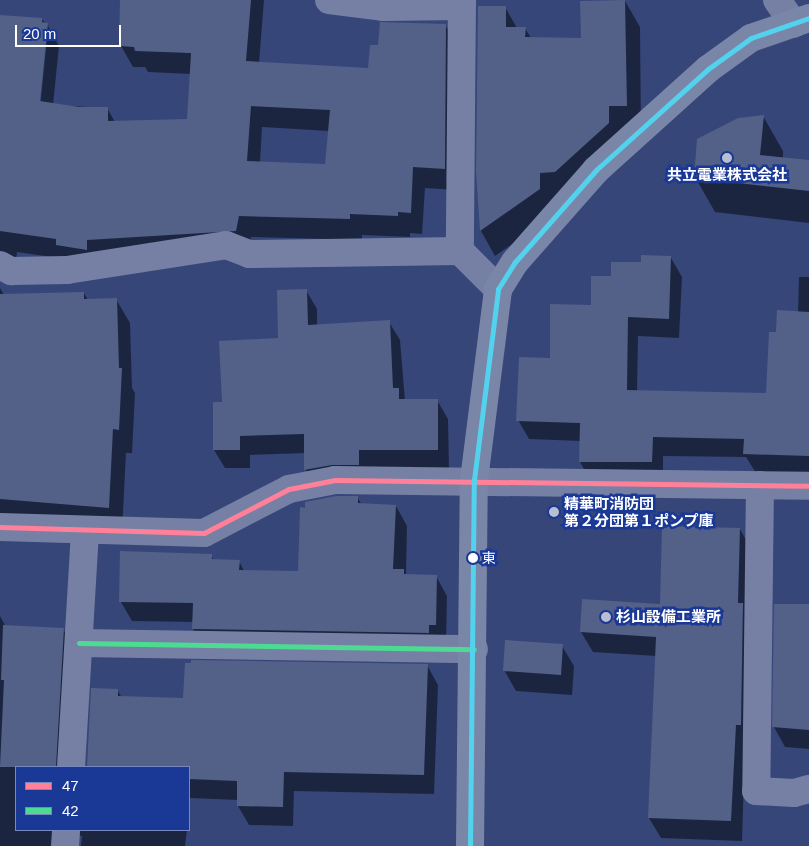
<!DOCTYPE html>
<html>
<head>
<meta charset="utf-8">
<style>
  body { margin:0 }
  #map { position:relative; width:809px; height:846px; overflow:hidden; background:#364679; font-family:Helvetica,"Noto Sans JP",sans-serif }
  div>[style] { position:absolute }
  .shadow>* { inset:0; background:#0007 }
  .building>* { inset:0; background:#536088 }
  .street>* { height:28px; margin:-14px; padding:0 14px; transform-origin:14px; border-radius:14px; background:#7580a4 }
  .secondary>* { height:28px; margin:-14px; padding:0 14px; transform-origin:14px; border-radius:14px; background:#7a86a8 }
  .bus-1>* { height:5px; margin:-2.5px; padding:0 2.5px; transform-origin:2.5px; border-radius:2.5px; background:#ff8098 }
  .bus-2>* { height:5px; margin:-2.5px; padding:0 2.5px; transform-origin:2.5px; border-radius:2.5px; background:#4ddb92 }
  .bus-3>* { height:5px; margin:-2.5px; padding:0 2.5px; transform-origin:2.5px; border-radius:2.5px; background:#53d2ee }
  .dots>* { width:14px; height:14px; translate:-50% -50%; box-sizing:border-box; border:2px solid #1a3895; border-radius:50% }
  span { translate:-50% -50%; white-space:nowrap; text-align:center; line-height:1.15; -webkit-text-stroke:5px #1a3895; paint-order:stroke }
  .bus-label { font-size:14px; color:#fff }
  .left { translate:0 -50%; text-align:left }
  .poi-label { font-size:15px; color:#fff; font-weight:700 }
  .legend { position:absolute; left:15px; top:766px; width:175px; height:65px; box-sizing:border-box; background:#1a3895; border:1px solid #7688bf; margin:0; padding:6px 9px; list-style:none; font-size:15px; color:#fff }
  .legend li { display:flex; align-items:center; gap:10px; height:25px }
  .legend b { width:25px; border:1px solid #7688bf }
  .scale { position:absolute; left:15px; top:25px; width:106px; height:22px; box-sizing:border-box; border:2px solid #fff; border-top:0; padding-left:6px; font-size:15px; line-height:18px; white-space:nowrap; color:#fff; -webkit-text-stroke:4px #1a3895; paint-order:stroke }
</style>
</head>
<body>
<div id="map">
  <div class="shadow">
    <div style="clip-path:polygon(evenodd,122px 0,264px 0,259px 63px,369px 69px,379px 47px,445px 25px,458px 46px,457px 190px,425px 188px,422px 234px,410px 233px,410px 237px,362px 235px,362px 240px,251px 237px,248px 252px,66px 259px,17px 252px,15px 271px,0 280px,0 16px,41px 19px,47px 24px,59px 46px,53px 105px,107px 108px,115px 122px,188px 120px,191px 74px,148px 72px,145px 67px,133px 67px,121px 46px,122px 0,45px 38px,47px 38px,40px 108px,38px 107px,45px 38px,122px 0,262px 127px,329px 131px,326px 165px,260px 163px,262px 127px)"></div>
    <div style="clip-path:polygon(625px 1px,640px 27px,641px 131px,554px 215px,495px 256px,481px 231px,479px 7px,505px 7px,517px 28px,525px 28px,531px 38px,582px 39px)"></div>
    <div style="clip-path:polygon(763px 116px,783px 151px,783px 159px,809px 161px,809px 223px,715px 212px,695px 177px)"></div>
    <div style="clip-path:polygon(671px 258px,682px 277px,679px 338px,638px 336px,637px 392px,767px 394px,777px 333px,798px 313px,799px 277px,809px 277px,809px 475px,756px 473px,746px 457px,663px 456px,663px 481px,591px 481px,580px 462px,581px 441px,529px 439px,518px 420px,551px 359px,612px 277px,642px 263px)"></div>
    <div style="clip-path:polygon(0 288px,4px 295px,84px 293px,88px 300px,116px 299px,130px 323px,132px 388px,135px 393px,132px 453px,126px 453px,122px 532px,0 522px)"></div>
    <div style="clip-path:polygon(306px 290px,317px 309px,317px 325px,389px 322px,400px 340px,405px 401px,437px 400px,448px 419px,449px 468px,316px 488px,306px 470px,306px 453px,250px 455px,250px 468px,225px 468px,214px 450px,223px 403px,280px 340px)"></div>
    <div style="clip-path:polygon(357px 497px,362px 505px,396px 506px,407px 526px,406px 576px,436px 576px,447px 596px,446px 644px,204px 648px,193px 629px,193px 622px,132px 621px,121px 602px,211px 555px,214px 560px,239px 561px,244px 571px,299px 572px,306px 509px)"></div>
    <div style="clip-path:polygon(740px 529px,751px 549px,742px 841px,661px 838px,649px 818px,656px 656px,593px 652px,581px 632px,661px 606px)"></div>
    <div style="clip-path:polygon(809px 606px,809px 749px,785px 747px,774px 727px)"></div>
    <div style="clip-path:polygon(0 616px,6px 627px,63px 629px,74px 648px,67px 767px,16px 767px,16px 830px,187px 830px,185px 846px,81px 846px,82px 836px,71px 835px,63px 846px,0 846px)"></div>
    <div style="clip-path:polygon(562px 646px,574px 666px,572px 695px,516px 691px,504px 670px)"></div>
    <div style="clip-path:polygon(427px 665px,438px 685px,434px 794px,294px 791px,293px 826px,249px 825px,238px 806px,238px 800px,190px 798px,189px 813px,189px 767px,88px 767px,92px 690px,118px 691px,122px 698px,184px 699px)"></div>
  </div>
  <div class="building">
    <div style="clip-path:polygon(evenodd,120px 0,251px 0,246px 61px,368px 68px,370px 45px,378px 45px,380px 22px,446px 24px,445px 169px,413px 167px,411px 213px,398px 212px,398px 216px,350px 214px,350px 219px,239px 216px,236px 231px,87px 240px,87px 250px,56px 245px,56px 239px,0 231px,0 15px,42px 18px,42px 22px,48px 23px,40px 101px,79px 107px,108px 107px,108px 121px,187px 119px,191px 53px,135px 51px,134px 47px,119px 46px,120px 0,251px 106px,330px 110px,325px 164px,247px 161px,251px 106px)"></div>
    <div style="clip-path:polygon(625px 0,627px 106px,609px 106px,609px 123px,555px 172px,540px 173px,540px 189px,480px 231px,476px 171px,478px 6px,506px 6px,506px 27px,526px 27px,525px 37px,581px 38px,580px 1px)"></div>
    <div style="clip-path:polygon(764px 115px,760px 155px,809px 160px,809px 191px,694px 178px,697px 139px,738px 118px)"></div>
    <div style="clip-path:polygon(641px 255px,671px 256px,669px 319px,628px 317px,627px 390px,766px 393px,769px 332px,776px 332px,777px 310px,809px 312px,809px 456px,743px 454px,744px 439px,653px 437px,652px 462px,579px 462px,580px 423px,516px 421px,519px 357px,550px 358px,550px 304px,591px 305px,591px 276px,611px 276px,611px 262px,641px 262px)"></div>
    <div style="clip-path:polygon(307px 289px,308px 325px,390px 320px,393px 388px,399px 388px,399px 399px,438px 399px,438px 450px,359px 450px,359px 465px,332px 465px,304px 470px,304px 434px,240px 436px,240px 450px,213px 450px,213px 402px,222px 402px,219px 341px,278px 338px,277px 290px)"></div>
    <div style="clip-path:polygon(84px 292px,84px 299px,117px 298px,119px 368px,122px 368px,119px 430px,113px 429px,109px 508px,0 499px,0 294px)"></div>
    <div style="clip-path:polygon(336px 496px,358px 496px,358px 503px,396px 505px,393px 569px,404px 569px,404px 574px,437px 575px,436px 625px,429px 625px,429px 633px,192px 629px,193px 603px,119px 602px,120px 551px,212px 554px,212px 559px,240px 560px,239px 570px,298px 571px,300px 507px,305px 508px,305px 502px)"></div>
    <div style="clip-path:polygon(662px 526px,740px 528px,738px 603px,743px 603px,741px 725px,736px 725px,731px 821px,648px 818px,656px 637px,580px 632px,582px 599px,660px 604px)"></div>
    <div style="clip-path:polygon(774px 604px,809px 604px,809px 730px,772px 727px)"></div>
    <div style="clip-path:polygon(3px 625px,64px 628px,56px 767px,0 767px,4px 680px,1px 680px)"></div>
    <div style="clip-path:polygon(505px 640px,563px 644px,561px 675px,503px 671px)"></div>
    <div style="clip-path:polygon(191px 660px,428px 664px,424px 775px,284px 772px,283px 807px,237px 806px,237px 781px,189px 779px,189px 767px,87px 767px,91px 688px,118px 689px,118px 696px,183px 698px,185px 663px,191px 663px)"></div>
  </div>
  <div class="street">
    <div style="left:329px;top:0;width:54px;rotate:7.4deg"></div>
    <div style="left:383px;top:7px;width:79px;rotate:-0.7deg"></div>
    <div style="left:462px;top:0;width:251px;rotate:90.5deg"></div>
    <div style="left:460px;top:251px;width:54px;rotate:45deg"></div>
    <div style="left:777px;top:0;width:29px;rotate:55deg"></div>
    <div style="left:0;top:265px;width:13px;rotate:29deg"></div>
    <div style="left:11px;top:271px;width:56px;rotate:-1deg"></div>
    <div style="left:67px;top:270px;width:161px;rotate:-8.9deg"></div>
    <div style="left:226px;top:245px;width:25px;rotate:21deg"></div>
    <div style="left:249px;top:254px;width:211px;rotate:-0.8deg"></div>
    <div style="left:760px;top:485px;width:306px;rotate:90.7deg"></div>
    <div style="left:756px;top:791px;width:38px;rotate:3deg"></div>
    <div style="left:794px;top:793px;width:16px;rotate:-15deg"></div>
    <div style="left:0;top:527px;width:204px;rotate:1.7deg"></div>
    <div style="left:204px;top:533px;width:96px;rotate:-27.4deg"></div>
    <div style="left:289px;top:489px;width:47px;rotate:-11.1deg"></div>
    <div style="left:335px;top:480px;width:474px;rotate:0.7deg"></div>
    <div style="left:79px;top:643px;width:395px;rotate:0.9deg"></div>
    <div style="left:71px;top:767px;width:236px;rotate:-86.6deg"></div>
    <div style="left:65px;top:846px;width:16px;rotate:-86deg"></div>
  </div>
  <div class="secondary">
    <div style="left:470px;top:846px;width:366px;rotate:-89.4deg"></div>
    <div style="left:474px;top:480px;width:193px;rotate:-82.8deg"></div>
    <div style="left:498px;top:289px;width:32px;rotate:-58deg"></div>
    <div style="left:515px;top:262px;width:123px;rotate:-48.6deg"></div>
    <div style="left:596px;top:170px;width:151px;rotate:-42deg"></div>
    <div style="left:708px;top:69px;width:53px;rotate:-35.8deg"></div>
    <div style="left:751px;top:38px;width:61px;rotate:-19deg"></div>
  </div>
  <div class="bus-1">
    <div style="left:0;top:527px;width:204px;rotate:1.7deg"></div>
    <div style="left:204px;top:533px;width:96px;rotate:-27.4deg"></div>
    <div style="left:289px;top:489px;width:47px;rotate:-11.1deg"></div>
    <div style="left:335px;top:480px;width:474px;rotate:0.7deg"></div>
  </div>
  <div class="bus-2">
    <div style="left:79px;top:643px;width:395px;rotate:0.9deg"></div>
  </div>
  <div class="bus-3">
    <div style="left:470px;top:846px;width:366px;rotate:-89.4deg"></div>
    <div style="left:474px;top:480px;width:193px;rotate:-82.8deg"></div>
    <div style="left:498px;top:289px;width:32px;rotate:-58deg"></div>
    <div style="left:515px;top:262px;width:123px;rotate:-48.6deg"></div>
    <div style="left:596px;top:170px;width:151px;rotate:-42deg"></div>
    <div style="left:708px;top:69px;width:53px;rotate:-35.8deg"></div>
    <div style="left:751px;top:38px;width:61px;rotate:-19deg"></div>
  </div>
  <div class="dots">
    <div style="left:727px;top:158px;background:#b9bed0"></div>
    <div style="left:554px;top:512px;background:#b9bed0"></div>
    <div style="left:473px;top:558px;background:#fff"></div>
    <div style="left:606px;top:617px;background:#b9bed0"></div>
  </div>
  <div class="bus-label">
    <span class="left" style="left:482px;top:558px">東</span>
  </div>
  <div class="poi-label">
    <span style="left:727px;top:175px">共立電業株式会社</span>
    <span class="left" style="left:564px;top:512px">精華町消防団<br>第２分団第１ポンプ庫</span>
    <span class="left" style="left:616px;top:617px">杉山設備工業所</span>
  </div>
  <ul class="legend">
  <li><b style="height:6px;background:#ff8098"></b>47</li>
  <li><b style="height:6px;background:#4ddb92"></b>42</li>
  </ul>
  <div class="scale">20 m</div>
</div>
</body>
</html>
